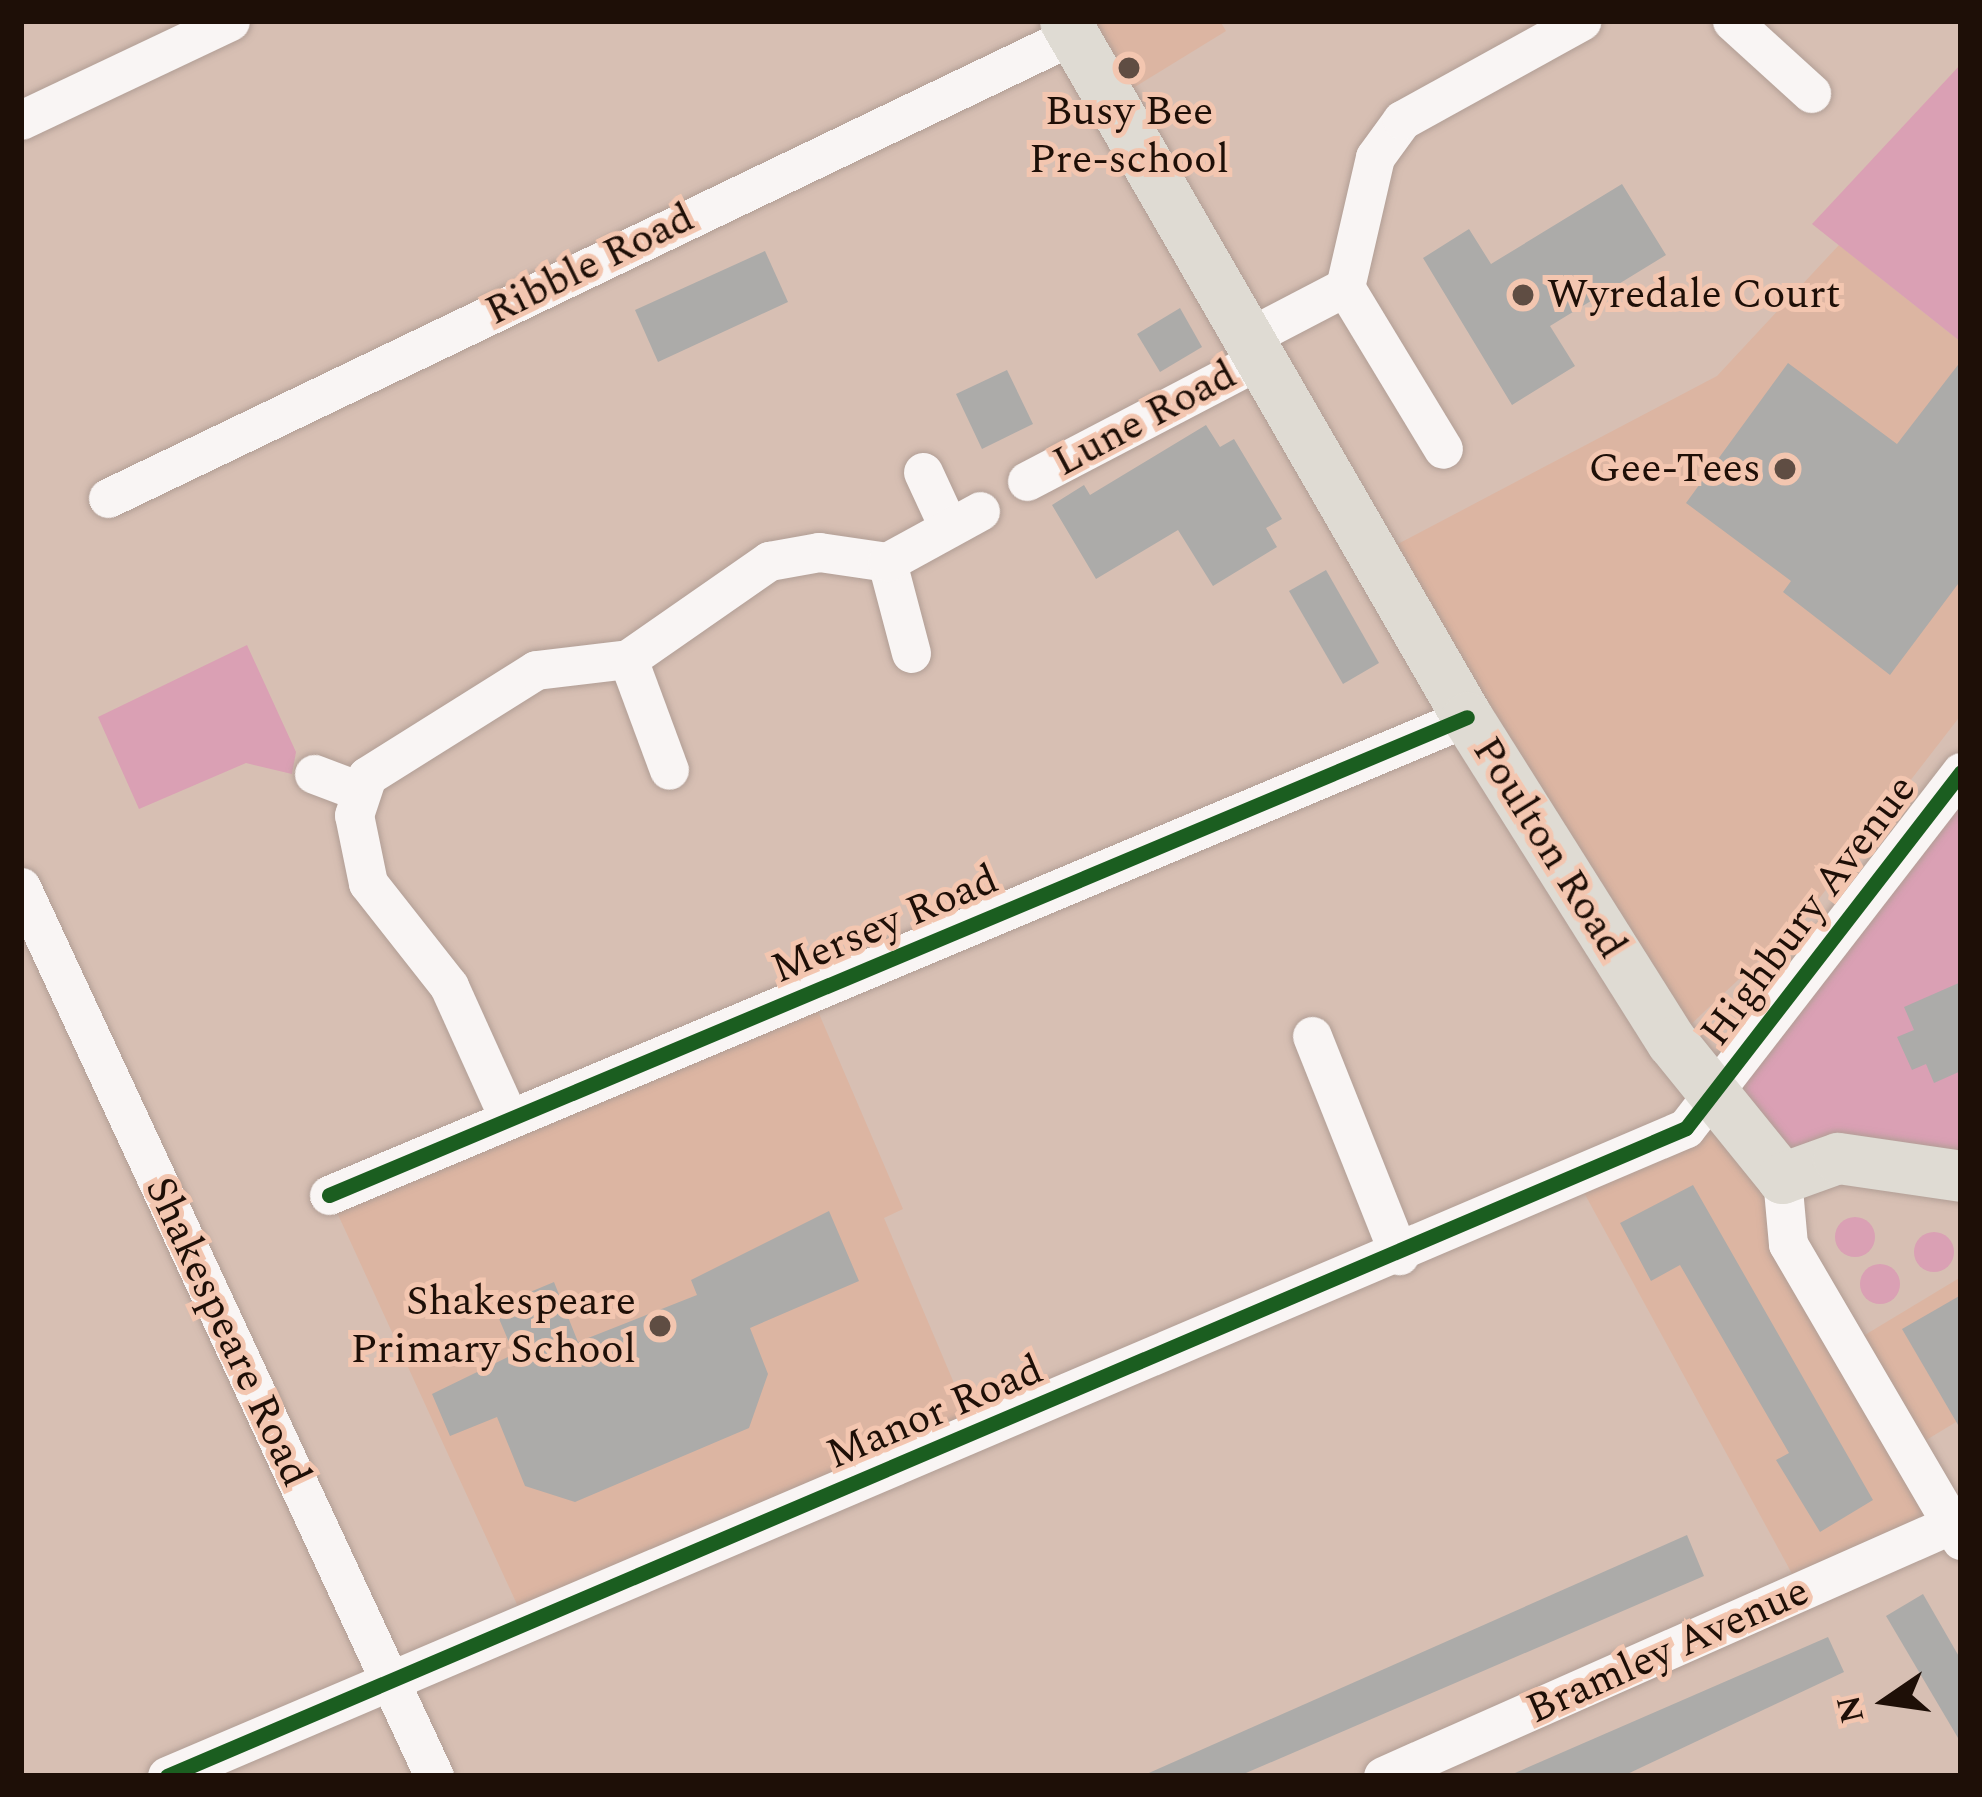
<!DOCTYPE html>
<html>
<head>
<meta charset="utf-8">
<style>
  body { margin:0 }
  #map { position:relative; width:1982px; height:1797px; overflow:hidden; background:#d7bfb3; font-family:Spectral,serif }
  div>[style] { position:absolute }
  .built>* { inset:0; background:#dcb5a2 }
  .green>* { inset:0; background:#daa0b4 }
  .round { border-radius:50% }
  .building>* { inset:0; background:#acaba9 }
  .roads { filter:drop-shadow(0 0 3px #b19e95) drop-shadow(0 0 3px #b19e95) }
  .minor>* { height:39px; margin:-19.5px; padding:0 19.5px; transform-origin:19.5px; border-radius:19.5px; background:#f9f5f4 }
  .major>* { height:51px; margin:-25.5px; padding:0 25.5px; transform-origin:25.5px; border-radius:25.5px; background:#dfdbd3 }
  .cycleway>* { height:15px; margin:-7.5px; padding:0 7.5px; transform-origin:7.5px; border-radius:7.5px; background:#1b5e20 }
  .dots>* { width:33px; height:33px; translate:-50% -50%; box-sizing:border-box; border:6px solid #f3c6b0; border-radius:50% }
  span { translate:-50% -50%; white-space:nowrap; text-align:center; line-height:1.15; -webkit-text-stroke:10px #f3c6b0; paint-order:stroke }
  .poi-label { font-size:42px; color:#1e0f07 }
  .left { translate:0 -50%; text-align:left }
  .right { translate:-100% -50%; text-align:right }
  .street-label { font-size:42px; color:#1e0f07 }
  .frame { position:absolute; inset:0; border:24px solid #1e0f07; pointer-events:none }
  .north { position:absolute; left:1826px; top:1641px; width:120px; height:120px; -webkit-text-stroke:9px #f3c6b0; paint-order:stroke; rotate:257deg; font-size:33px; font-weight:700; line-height:48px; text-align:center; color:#1e0f07 }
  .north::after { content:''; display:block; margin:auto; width:42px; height:54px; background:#1e0f07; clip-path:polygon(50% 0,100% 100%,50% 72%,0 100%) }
</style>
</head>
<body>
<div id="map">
  <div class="built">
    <div style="clip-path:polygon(1065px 21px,1220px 21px,1226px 31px,1112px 101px)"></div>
    <div style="clip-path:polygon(1839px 245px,1961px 342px,1961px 715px,1804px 918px,1672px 1042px,1377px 555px,1717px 376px)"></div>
    <div style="clip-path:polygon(811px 995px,903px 1209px,884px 1218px,976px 1435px,526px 1624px,329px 1195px)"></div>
    <div style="clip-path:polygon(1716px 1095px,1845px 1347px,1961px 1277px,1961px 1419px,1908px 1451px,1945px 1514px,1802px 1592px,1576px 1178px)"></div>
  </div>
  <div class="green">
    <div style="clip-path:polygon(1961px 64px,1961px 342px,1812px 224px)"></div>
    <div style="clip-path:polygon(247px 645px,296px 752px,292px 774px,246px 763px,139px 809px,98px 717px)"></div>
    <div style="clip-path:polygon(1961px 790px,1961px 1176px,1782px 1178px,1716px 1095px)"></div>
    <div class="round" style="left:1835px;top:1217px;width:40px;height:40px"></div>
    <div class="round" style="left:1914px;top:1232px;width:40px;height:40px"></div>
    <div class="round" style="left:1860px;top:1264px;width:40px;height:40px"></div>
  </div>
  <div class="building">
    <div style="clip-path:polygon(1622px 184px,1666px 255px,1550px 326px,1575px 366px,1512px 405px,1423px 258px,1469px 229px,1491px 264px)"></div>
    <div style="clip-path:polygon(765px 251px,788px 302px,658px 362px,635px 310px)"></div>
    <div style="clip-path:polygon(1180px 308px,1202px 347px,1160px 372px,1137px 334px)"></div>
    <div style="clip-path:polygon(1961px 361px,1961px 580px,1890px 675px,1783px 592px,1791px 581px,1686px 503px,1788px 363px,1897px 444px)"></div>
    <div style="clip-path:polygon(1007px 370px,1033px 424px,982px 449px,956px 394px)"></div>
    <div style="clip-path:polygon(1206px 425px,1220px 447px,1234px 439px,1282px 519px,1266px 528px,1277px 547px,1213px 586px,1178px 530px,1096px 579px,1052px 505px,1084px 485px,1090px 495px)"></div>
    <div style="clip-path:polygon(1326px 570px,1379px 663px,1343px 684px,1289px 591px)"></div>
    <div style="clip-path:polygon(1961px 982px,1961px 1071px,1934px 1083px,1926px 1064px,1912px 1070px,1897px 1037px,1914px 1030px,1904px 1007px)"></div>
    <div style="clip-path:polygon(1693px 1185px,1873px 1500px,1820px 1532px,1776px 1460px,1789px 1453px,1680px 1265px,1651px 1281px,1620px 1223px)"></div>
    <div style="clip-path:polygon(829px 1211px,859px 1281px,750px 1328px,768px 1374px,749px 1428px,575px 1502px,525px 1486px,497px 1417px,450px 1436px,432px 1394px,514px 1354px,494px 1307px,554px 1282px,578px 1342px,697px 1295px,691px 1280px)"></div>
    <div style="clip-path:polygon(1961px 1295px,1961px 1430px,1902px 1329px)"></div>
    <div style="clip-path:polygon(1687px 1535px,1704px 1576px,1239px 1776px,1142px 1776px)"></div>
    <div style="clip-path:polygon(1923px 1594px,1961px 1660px,1961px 1743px,1886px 1616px)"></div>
    <div style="clip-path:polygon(1828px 1637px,1844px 1672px,1623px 1776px,1508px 1776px)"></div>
  </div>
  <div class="roads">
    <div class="minor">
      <div style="left:1732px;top:21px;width:107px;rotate:42.3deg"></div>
      <div style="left:21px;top:120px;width:231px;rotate:-25.3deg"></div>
      <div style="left:1345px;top:287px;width:189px;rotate:58.8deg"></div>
      <div style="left:1251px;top:336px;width:106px;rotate:-27.5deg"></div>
      <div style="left:1345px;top:287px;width:133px;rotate:-77deg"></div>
      <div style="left:1375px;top:157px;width:46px;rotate:-53.9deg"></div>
      <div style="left:1402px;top:120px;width:205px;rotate:-28.9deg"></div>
      <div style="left:923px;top:472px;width:60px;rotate:65.2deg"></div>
      <div style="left:1027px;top:481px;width:267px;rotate:-27.6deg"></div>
      <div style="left:108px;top:498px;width:1070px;rotate:-25.63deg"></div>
      <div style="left:887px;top:562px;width:94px;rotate:75.2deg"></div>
      <div style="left:628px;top:659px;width:118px;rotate:69.7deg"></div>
      <div style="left:314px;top:774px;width:48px;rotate:20.7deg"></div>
      <div style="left:21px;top:887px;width:980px;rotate:65.08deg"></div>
      <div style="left:1312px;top:1036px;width:236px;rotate:68.3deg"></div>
      <div style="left:509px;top:1119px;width:146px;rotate:-114.3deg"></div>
      <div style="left:449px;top:986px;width:131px;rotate:-128.2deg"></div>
      <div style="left:368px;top:883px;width:69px;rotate:-101.6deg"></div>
      <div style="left:354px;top:815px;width:41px;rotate:-71.6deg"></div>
      <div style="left:367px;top:776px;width:199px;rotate:-32.1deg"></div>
      <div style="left:536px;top:670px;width:93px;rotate:-6.8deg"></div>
      <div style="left:628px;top:659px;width:172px;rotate:-34.8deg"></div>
      <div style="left:769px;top:561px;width:51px;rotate:-10.2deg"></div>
      <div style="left:819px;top:552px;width:69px;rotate:8.4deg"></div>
      <div style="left:887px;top:562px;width:106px;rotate:-28.7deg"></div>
      <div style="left:1782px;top:1178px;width:66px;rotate:84.8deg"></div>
      <div style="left:1788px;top:1244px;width:343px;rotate:59.7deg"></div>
      <div style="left:329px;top:1195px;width:1234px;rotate:-22.78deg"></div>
      <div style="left:167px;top:1776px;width:1651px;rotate:-23.1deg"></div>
      <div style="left:1686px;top:1128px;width:450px;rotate:-52.3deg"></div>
      <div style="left:1383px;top:1776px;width:622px;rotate:-23.89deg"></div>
    </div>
    <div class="major">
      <div style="left:1065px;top:21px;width:804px;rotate:59.99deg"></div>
      <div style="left:1467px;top:717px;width:384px;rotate:57.8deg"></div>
      <div style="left:1672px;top:1042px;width:175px;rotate:51deg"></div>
      <div style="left:1782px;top:1178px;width:59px;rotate:-19.7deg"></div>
      <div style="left:1838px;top:1158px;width:124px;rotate:8.3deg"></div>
    </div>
  </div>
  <div class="cycleway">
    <div style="left:329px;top:1195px;width:1234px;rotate:-22.78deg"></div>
    <div style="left:167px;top:1776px;width:1651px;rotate:-23.1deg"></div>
    <div style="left:1686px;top:1128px;width:450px;rotate:-52.3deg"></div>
  </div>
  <div class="dots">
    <div style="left:1129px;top:68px;background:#5f4d43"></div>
    <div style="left:1523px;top:295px;background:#5f4d43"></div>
    <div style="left:1785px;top:469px;background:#5f4d43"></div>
    <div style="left:660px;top:1326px;background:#5f4d43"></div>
  </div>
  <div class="poi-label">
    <span style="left:1129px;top:136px">Busy Bee<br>Pre-school</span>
    <span class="left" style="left:1547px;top:295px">Wyredale Court</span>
    <span class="right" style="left:1761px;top:469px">Gee-Tees</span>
    <span class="right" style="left:636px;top:1326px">Shakespeare<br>Primary School</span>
  </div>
  <div class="street-label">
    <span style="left:590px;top:265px;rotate:-26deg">Ribble Road</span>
    <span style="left:1145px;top:419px;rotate:-28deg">Lune Road</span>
    <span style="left:1549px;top:848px;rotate:58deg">Poulton Road</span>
    <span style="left:1809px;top:911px;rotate:-53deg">Highbury Avenue</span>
    <span style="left:885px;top:925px;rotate:-23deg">Mersey Road</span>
    <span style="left:227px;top:1332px;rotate:65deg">Shakespeare Road</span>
    <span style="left:935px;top:1413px;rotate:-23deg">Manor Road</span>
    <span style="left:1668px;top:1651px;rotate:-24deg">Bramley Avenue</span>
  </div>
  <div class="frame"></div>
  <div class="north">N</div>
</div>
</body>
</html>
